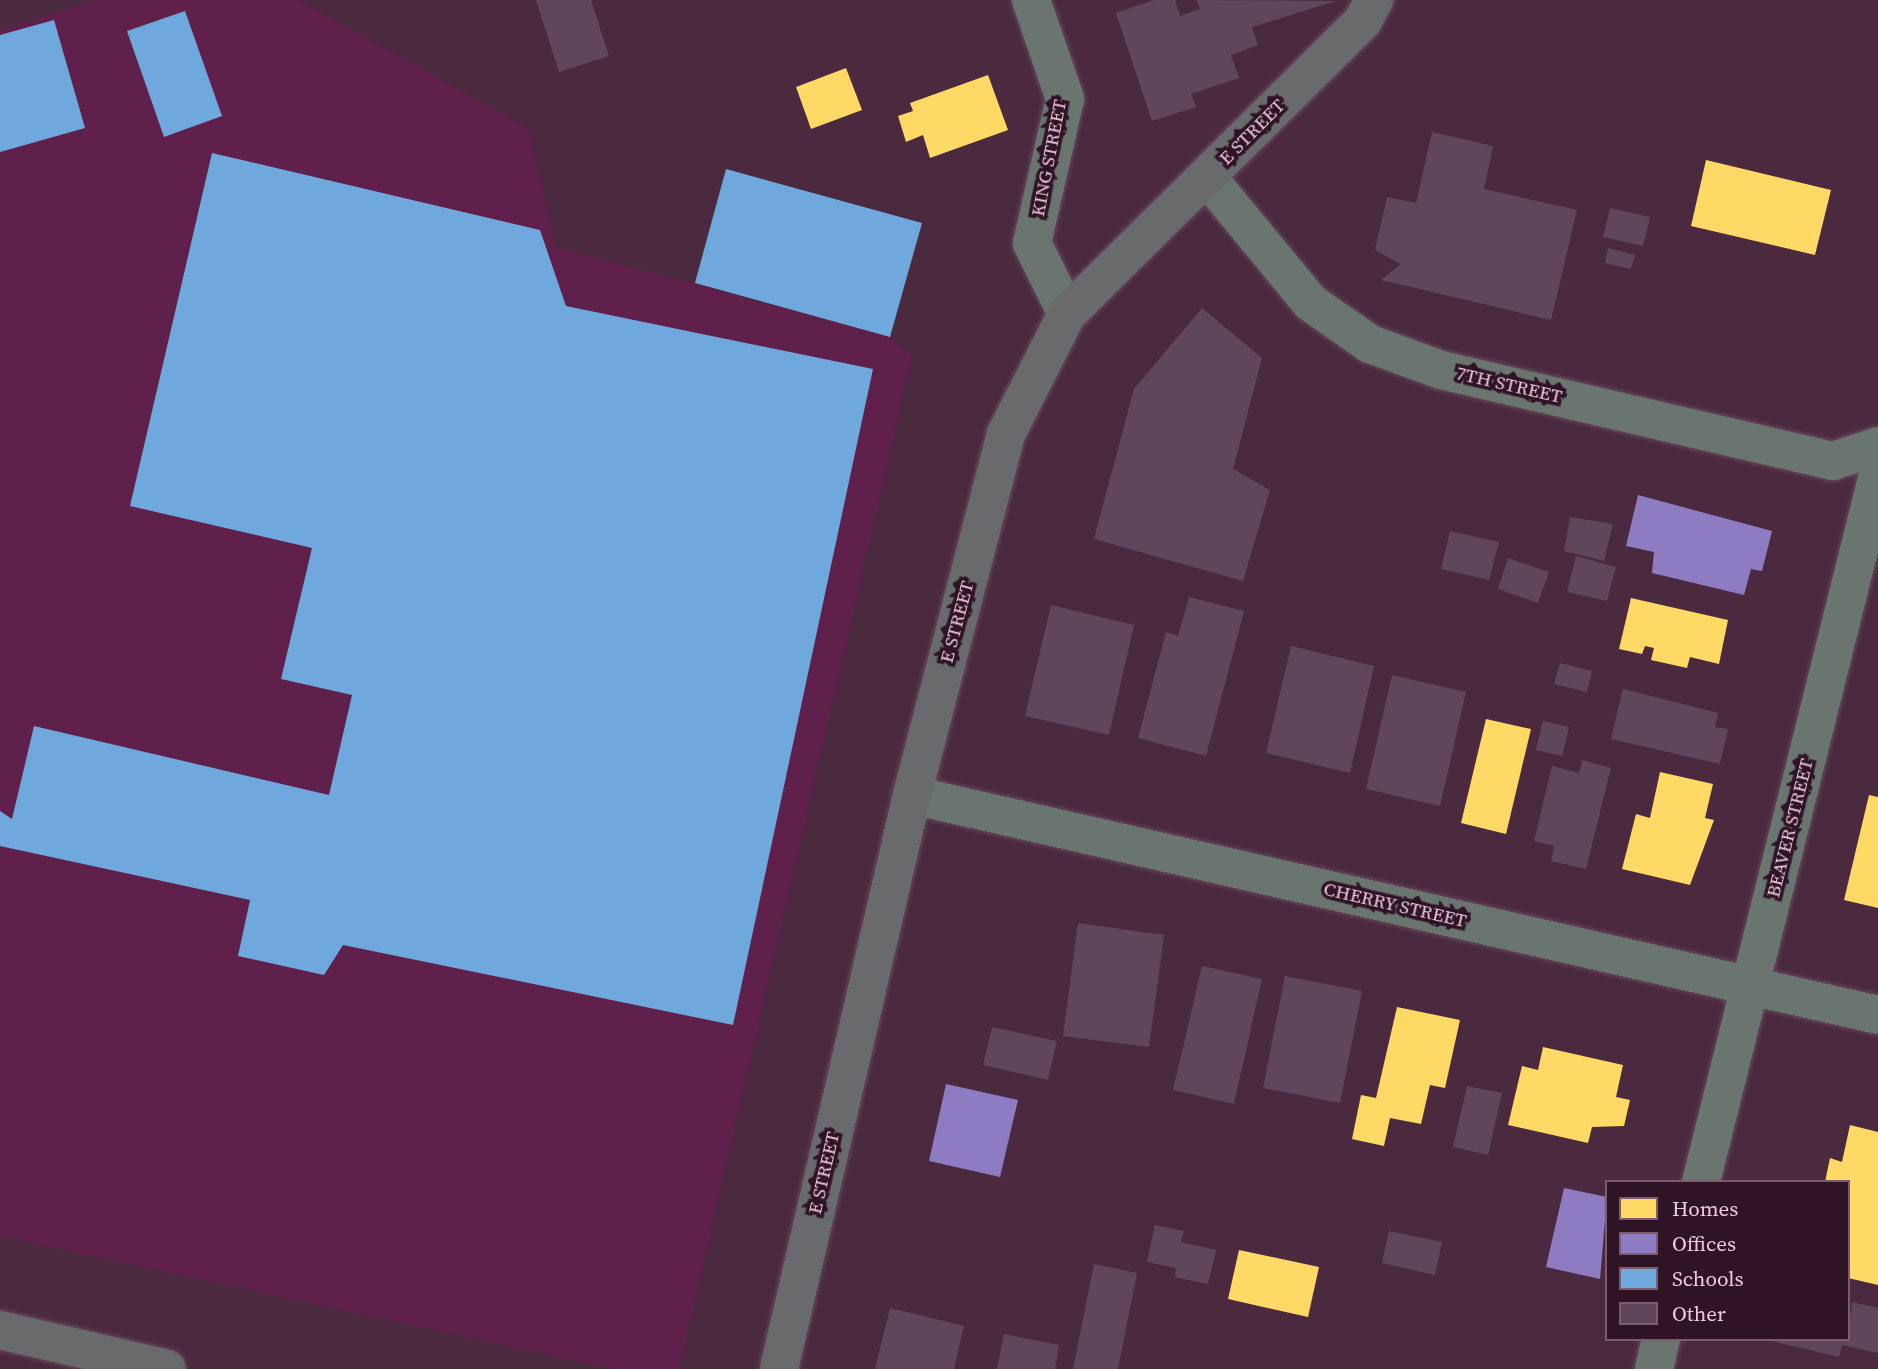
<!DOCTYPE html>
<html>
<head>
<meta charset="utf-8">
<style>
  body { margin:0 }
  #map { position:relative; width:1878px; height:1369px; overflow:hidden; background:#4b2a40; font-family:"Source Serif 4",serif }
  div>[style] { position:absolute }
  .built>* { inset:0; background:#5f214b }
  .homes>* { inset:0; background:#ffd966 }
  .offices>* { inset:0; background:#8e7cc3 }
  .schools>* { inset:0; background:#6fa8dc }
  .building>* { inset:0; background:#60465b }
  .roads { filter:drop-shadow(0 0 2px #66495c) drop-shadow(0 0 2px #66495c) }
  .street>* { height:38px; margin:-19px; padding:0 19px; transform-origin:19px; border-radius:19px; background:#6a7570 }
  .secondary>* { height:38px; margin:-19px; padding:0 19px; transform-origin:19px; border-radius:19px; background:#686a6b }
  span { translate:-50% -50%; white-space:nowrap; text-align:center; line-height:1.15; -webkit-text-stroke:7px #2e1425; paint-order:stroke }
  .street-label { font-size:19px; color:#efc9df }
  .legend { position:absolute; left:1605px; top:1180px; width:245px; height:161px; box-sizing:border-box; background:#2e1425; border:2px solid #7b5c6f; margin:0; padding:9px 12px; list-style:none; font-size:21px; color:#efc9df }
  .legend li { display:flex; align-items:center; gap:14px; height:35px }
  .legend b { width:35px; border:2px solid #7b5c6f }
</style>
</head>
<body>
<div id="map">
  <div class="built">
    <div style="clip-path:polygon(95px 0,299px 0,528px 128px,556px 247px,890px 337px,912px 356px,679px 1369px,615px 1369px,0 1236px,0 30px)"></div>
  </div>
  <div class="homes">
    <div style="clip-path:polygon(846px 68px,862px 110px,811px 129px,796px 87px)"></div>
    <div style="clip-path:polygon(988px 75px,1008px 130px,930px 158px,923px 135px,906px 142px,898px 116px,913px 111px,910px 103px)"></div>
    <div style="clip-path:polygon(1706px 160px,1831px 190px,1815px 255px,1691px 226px)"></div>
    <div style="clip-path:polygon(1631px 598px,1728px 620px,1719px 664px,1690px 657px,1687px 668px,1651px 660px,1654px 648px,1645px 646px,1642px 654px,1619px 649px)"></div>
    <div style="clip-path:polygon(1486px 719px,1531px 729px,1506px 834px,1461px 823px)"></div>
    <div style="clip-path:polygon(1660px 772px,1713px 784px,1705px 818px,1714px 820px,1690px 885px,1622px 869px,1636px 814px,1650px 818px)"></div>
    <div style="clip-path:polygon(1869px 795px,1878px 797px,1878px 908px,1844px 900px)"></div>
    <div style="clip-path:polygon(1397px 1007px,1460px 1020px,1445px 1088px,1430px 1085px,1421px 1124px,1390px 1118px,1384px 1146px,1352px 1139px,1361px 1095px,1376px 1098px)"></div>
    <div style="clip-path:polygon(1543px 1047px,1623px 1065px,1616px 1097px,1630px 1100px,1624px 1126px,1592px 1127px,1588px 1143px,1508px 1125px,1522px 1066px,1538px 1070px)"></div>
    <div style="clip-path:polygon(1850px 1125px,1878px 1132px,1878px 1285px,1848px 1278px,1848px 1182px,1825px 1182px,1830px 1158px,1842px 1162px)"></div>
    <div style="clip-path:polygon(1239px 1250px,1319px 1267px,1308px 1317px,1228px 1299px)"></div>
  </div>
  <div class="offices">
    <div style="clip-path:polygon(1638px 495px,1772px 531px,1762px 571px,1751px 569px,1744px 595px,1652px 573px,1654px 552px,1626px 546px)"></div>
    <div style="clip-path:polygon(946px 1084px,1018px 1100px,1000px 1177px,929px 1161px)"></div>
    <div style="clip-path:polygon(1564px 1188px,1607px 1197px,1600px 1279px,1546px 1267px)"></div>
  </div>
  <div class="schools">
    <div style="clip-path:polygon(185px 11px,222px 116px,164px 137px,127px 31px)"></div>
    <div style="clip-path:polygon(54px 20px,85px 128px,0 152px,0 35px)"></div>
    <div style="clip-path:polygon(212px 153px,540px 230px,566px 306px,873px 369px,733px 1025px,343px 945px,324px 975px,238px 956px,250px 900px,0 846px,0 811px,12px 819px,34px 726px,329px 795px,352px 695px,281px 679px,312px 548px,130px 506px)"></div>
    <div style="clip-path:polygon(726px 169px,922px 223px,890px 337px,695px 283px)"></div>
  </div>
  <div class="building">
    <div style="clip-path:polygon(536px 0,591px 0,609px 56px,559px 72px)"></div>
    <div style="clip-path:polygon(1154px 0,1175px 0,1180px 16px,1200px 9px,1197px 0,1336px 1px,1252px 27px,1258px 45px,1231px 55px,1239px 78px,1191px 94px,1196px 107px,1152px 121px,1116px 13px)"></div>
    <div style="clip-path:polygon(1432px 132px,1493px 146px,1484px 189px,1577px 210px,1551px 320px,1381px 280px,1401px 264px,1375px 250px,1387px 197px,1416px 203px)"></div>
    <div style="clip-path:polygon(1610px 208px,1650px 217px,1643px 246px,1603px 237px)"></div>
    <div style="clip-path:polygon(1608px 248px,1635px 255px,1631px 269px,1605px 263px)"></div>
    <div style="clip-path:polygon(1202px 308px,1262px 358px,1233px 469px,1270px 490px,1243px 581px,1094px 539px,1134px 389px)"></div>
    <div style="clip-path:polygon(1570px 517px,1613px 524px,1604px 561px,1564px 551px)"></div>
    <div style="clip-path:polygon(1450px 531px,1499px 542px,1489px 580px,1441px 569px)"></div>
    <div style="clip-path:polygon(1576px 556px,1616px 567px,1607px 601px,1567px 592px)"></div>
    <div style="clip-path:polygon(1508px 558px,1549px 572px,1538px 603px,1498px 589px)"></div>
    <div style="clip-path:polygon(1189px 597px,1244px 611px,1206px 756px,1138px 738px,1166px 632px,1178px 636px)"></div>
    <div style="clip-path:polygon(1051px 605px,1134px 625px,1109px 735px,1025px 716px)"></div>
    <div style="clip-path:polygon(1291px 646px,1374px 666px,1350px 773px,1266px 753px)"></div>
    <div style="clip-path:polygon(1560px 663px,1592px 671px,1587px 692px,1554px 684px)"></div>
    <div style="clip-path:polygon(1392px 675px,1466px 692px,1440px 806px,1366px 789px)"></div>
    <div style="clip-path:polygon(1623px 689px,1718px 713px,1715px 727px,1728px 729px,1720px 764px,1611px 739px)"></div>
    <div style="clip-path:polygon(1543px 721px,1569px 727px,1562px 756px,1536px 750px)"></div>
    <div style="clip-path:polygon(1582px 760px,1611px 768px,1586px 869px,1551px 861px,1554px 846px,1534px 841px,1552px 766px,1579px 773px)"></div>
    <div style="clip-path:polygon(1078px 923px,1164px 935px,1149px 1047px,1063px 1036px)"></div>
    <div style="clip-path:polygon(1202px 966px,1262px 979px,1234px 1104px,1173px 1090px)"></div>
    <div style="clip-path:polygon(1285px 976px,1362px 991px,1340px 1103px,1263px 1088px)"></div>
    <div style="clip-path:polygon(992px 1027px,1057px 1041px,1048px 1080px,983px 1065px)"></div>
    <div style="clip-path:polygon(1467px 1086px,1502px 1093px,1488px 1155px,1453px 1147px)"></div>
    <div style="clip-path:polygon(1155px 1225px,1184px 1231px,1181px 1242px,1216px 1250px,1208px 1284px,1175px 1277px,1176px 1268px,1147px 1262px)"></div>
    <div style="clip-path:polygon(1389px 1231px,1442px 1242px,1435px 1275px,1382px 1263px)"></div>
    <div style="clip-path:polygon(1094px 1264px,1137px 1273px,1118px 1369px,1073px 1369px)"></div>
    <div style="clip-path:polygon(1852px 1302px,1878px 1308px,1878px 1353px,1842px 1345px,1839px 1357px,1768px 1340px,1848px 1339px)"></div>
    <div style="clip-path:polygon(890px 1308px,964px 1326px,954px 1369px,875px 1369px)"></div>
    <div style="clip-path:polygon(1004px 1334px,1059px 1345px,1055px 1369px,997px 1369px)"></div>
  </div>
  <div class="roads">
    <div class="street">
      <div style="left:1031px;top:0;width:105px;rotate:71deg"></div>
      <div style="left:1065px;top:99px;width:148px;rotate:102.9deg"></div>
      <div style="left:1032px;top:243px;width:79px;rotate:63.8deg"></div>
      <div style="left:1207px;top:177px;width:163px;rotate:50.5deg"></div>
      <div style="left:1311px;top:303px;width:72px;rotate:34.8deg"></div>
      <div style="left:1370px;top:344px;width:76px;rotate:20.1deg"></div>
      <div style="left:1441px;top:370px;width:402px;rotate:13.1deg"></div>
      <div style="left:1833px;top:461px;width:47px;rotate:-18.4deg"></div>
      <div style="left:912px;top:795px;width:991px;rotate:12.83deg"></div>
      <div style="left:1701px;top:1182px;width:730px;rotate:-75.96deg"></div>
      <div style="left:1654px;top:1369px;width:31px;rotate:-77deg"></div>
    </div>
    <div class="secondary">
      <div style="left:0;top:1330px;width:171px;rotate:13.1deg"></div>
      <div style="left:779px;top:1369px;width:589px;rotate:-76.95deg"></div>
      <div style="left:912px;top:795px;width:373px;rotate:-75.4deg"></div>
      <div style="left:1006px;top:434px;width:135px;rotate:-63.1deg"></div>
      <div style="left:1067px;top:314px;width:415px;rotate:-44.7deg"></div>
      <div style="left:1362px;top:22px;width:25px;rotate:-61deg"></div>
    </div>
  </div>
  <div class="street-label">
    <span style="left:1252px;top:132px;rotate:-45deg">E STREET</span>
    <span style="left:1049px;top:158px;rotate:-79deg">KING STREET</span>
    <span style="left:1509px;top:385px;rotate:13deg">7TH STREET</span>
    <span style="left:957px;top:622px;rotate:-75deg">E STREET</span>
    <span style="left:1790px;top:828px;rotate:-76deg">BEAVER STREET</span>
    <span style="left:1395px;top:905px;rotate:13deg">CHERRY STREET</span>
    <span style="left:824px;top:1173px;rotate:-77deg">E STREET</span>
  </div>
  <ul class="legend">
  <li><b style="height:19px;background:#ffd966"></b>Homes</li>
  <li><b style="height:19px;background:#8e7cc3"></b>Offices</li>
  <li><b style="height:19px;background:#6fa8dc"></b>Schools</li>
  <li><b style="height:19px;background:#60465b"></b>Other</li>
  </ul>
</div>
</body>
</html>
